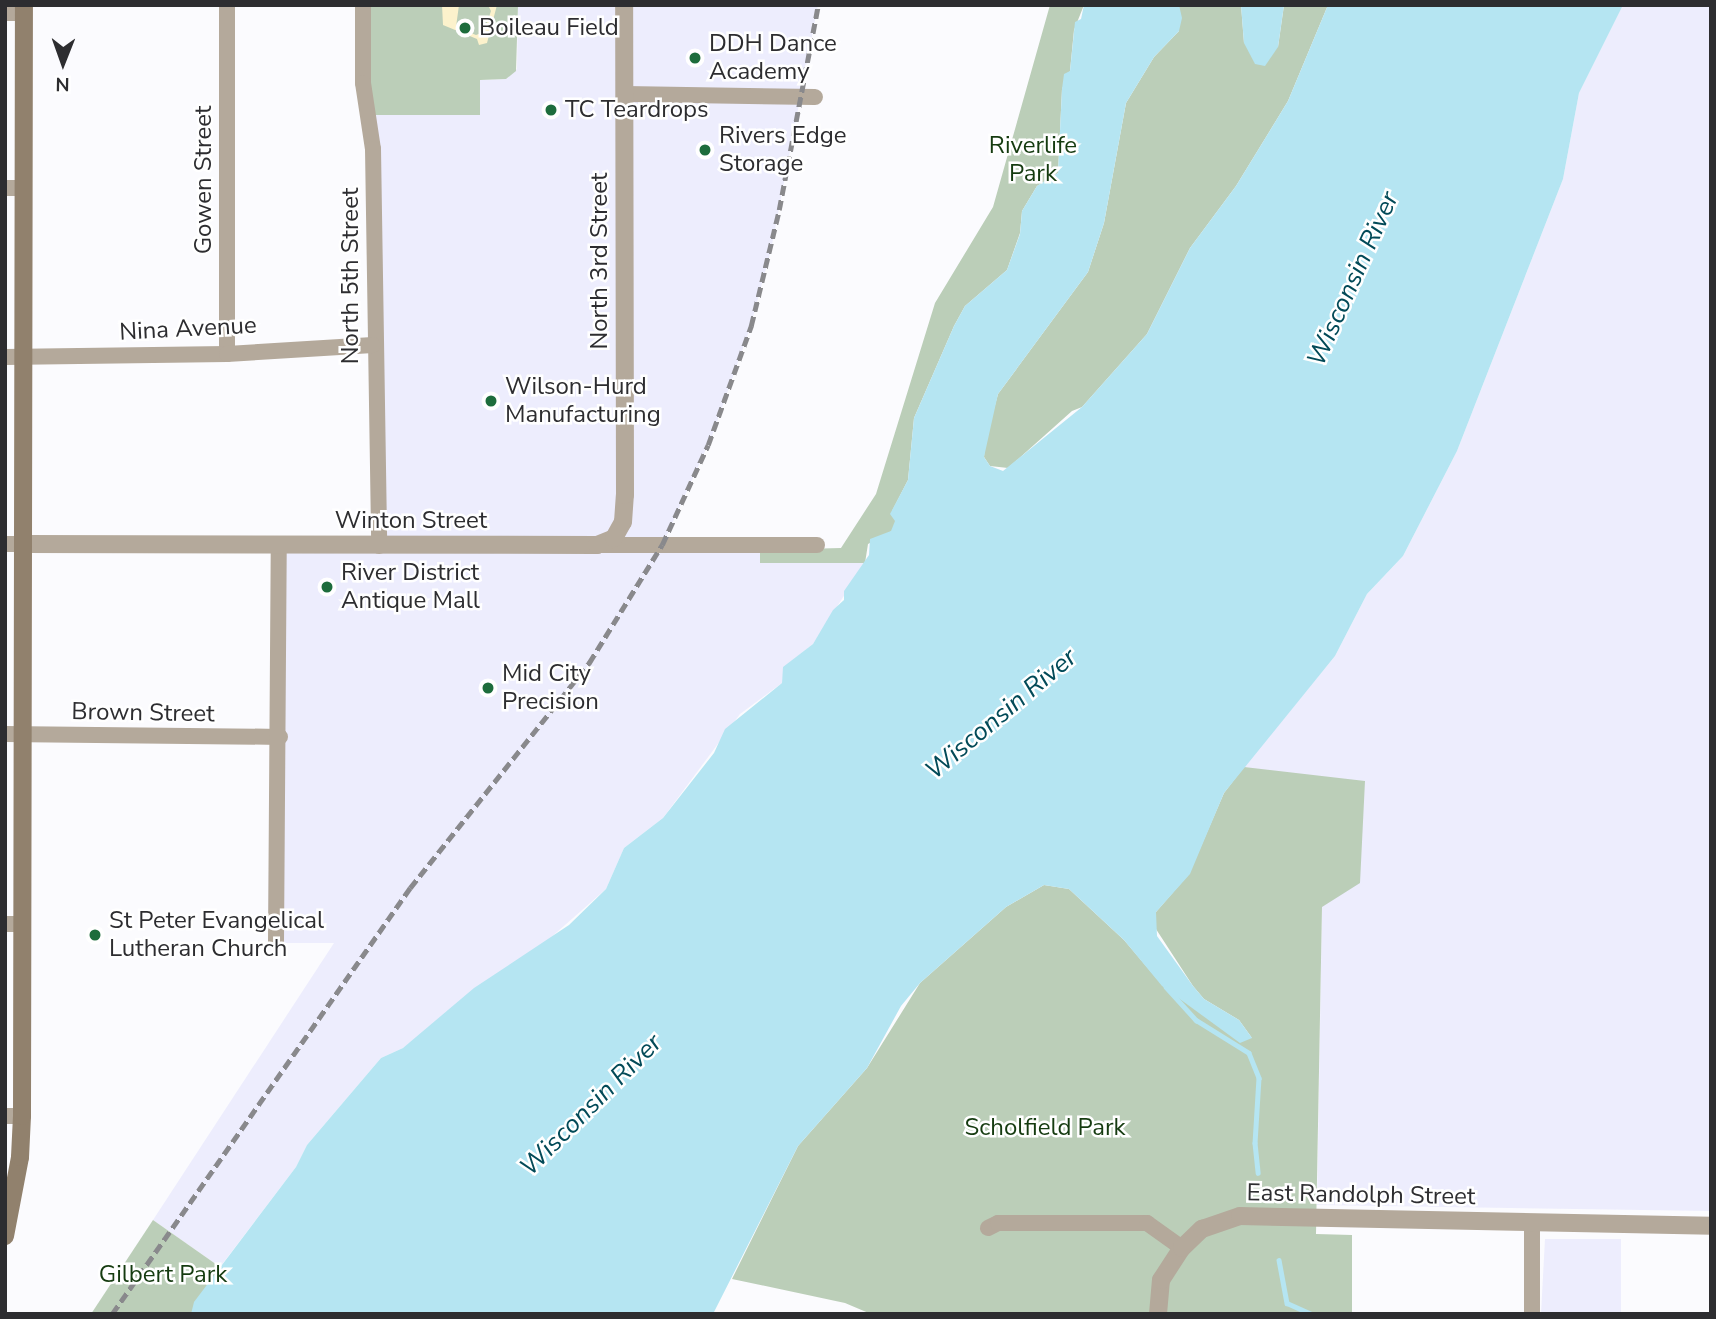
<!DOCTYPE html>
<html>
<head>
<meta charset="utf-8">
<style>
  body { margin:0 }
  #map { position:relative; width:1716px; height:1319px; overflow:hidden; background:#fbfbfe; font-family:"Nunito Sans",sans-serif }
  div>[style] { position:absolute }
  .built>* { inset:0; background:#ededfd }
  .green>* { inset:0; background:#bbceb8 }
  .sand>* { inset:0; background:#fcf2cc }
  .water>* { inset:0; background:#b5e5f2 }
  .stream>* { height:4.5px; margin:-2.25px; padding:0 2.25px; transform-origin:2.25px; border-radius:2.25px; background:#b5e5f2 }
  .minor>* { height:16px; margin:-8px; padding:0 8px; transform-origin:8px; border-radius:8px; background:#b4a99b }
  .tertiary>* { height:18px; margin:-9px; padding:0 9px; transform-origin:9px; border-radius:9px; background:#b4a99b }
  .secondary>* { height:18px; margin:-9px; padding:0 9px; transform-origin:9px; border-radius:9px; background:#91816d }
  .rail>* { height:4.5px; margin-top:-2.25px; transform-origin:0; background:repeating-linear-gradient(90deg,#89898c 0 10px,transparent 0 15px) }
  .dots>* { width:19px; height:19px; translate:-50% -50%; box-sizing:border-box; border:4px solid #fff; border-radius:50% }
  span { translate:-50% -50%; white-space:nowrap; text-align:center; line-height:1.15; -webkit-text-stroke:5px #fff; paint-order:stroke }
  .poi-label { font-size:24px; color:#2d2d30 }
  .left { translate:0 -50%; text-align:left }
  .park-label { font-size:24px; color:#153b10 }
  .street-label { font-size:24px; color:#2d2d30 }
  .water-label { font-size:26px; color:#024a58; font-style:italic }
  .frame { position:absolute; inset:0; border:7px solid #2d2d30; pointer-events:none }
  .north { position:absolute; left:28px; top:28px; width:70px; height:70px; -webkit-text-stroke:5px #fff; paint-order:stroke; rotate:181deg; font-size:19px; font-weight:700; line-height:28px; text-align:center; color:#2d2d30 }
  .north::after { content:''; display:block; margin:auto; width:24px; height:32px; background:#2d2d30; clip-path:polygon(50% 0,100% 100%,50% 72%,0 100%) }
</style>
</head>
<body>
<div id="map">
  <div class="built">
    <div style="clip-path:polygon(518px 5px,818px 5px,771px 250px,750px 328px,712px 436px,666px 537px,760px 550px,760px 563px,865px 563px,813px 644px,784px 667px,782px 683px,740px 714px,663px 818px,624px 848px,606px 889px,540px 947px,403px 1048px,381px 1058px,307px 1145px,296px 1167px,220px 1267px,153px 1220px,334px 943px,268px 943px,273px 546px,376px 546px,366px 115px,480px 80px,506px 79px,517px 69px)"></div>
    <div style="clip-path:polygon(1623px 5px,1711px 5px,1711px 1211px,1317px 1205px,1322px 907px,1244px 767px,1335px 656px,1367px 594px,1403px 556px,1457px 451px,1563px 179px,1579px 93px)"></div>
    <div style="clip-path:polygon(1545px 1239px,1621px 1239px,1621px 1314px,1541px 1314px)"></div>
  </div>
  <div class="green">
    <div style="clip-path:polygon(362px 5px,525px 5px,518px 6px,516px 71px,506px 79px,480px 80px,480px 115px,366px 115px)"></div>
    <div style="clip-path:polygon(1050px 5px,1084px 5px,1074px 30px,1070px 71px,1062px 89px,1058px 173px,1037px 186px,1022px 211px,1020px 233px,1007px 270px,965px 306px,954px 326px,914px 418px,908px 480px,892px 511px,896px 521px,892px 531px,868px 544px,865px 563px,760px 563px,760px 550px,841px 548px,876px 494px,935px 303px,993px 207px)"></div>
    <div style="clip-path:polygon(1179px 5px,1241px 5px,1244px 43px,1278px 47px,1284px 5px,1328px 5px,1288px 101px,1236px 186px,1190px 248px,1147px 334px,1082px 407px,1072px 411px,1008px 468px,990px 466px,984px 457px,985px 442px,998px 394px,1088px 272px,1104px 223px,1126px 103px,1154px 57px,1179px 31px)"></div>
    <div style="clip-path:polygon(1244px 767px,1365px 781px,1360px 883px,1322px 907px,1316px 1234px,1352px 1235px,1352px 1314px,871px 1314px,845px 1303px,732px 1279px,798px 1146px,867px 1068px,920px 983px,1006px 907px,1044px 885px,1069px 889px,1124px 940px,1163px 986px,1252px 1038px,1239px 1020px,1204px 999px,1193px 986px,1154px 926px,1156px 912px,1189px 874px,1224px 793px)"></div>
    <div style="clip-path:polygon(153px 1220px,220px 1267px,191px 1314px,91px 1314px)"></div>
  </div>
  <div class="sand">
    <div style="clip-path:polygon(442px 5px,459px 5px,456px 27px,476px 35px,484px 32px,491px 11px,488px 5px,497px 5px,487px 43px,479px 45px,477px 39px,443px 25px)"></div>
  </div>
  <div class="water">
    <div style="clip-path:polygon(1084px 5px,1179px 5px,1182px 18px,1179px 31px,1154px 57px,1126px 103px,1104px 223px,1088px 272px,998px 394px,984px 457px,990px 466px,1003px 471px,1082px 407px,1147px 334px,1190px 248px,1236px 186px,1288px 101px,1328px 5px,1623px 5px,1579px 93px,1563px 179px,1457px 451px,1403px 556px,1367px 594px,1335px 656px,1224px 793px,1190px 874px,1156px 912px,1157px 936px,1193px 986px,1204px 999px,1239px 1020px,1252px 1038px,1240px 1043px,1162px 986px,1124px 940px,1069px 889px,1044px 885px,1006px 907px,920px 983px,901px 1006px,867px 1068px,798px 1146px,713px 1314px,191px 1314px,194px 1302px,296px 1167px,307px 1145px,381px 1058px,403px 1048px,474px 988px,569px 925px,606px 889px,624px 848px,663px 818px,714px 753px,725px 729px,782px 683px,783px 667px,813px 644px,833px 610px,844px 600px,844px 591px,869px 555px,870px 539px,891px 531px,895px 521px,890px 514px,908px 480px,914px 418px,954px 326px,965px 306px,1007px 270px,1020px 234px,1022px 211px,1037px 186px,1058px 173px,1062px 89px,1064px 74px,1070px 71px,1075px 22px,1081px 19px)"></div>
    <div style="clip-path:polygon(1241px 5px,1284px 5px,1278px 47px,1265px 66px,1255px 64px,1244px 43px)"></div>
  </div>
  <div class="stream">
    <div style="left:1166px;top:987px;width:45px;rotate:47.7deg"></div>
    <div style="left:1196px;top:1020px;width:62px;rotate:31.9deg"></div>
    <div style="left:1249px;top:1053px;width:27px;rotate:68deg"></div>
    <div style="left:1259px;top:1078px;width:65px;rotate:93.5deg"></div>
    <div style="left:1255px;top:1143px;width:30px;rotate:84deg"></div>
    <div style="left:1279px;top:1260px;width:44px;rotate:79.5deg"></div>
    <div style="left:1287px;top:1303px;width:27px;rotate:24deg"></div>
  </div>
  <div class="minor">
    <div style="left:363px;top:5px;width:78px;rotate:90deg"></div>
    <div style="left:363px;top:83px;width:67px;rotate:81.4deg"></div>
    <div style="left:373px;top:149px;width:397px;rotate:89.1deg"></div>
    <div style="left:5px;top:13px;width:19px"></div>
    <div style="left:625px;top:94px;width:190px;rotate:0.9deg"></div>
    <div style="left:5px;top:188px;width:18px"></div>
    <div style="left:227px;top:354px;width:349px;rotate:-90deg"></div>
    <div style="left:5px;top:357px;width:222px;rotate:-0.8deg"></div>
    <div style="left:227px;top:354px;width:146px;rotate:-3.5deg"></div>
    <div style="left:5px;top:544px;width:18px"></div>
    <div style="left:600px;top:545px;width:217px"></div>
    <div style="left:5px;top:734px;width:275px;rotate:0.6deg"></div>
    <div style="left:5px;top:924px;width:17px"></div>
    <div style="left:276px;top:941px;width:395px;rotate:-89.6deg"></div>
    <div style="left:5px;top:1116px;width:17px"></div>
    <div style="left:1532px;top:1223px;width:91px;rotate:90deg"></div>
    <div style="left:988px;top:1228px;width:11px;rotate:-27deg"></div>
    <div style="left:998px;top:1223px;width:149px"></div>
    <div style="left:1147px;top:1223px;width:43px;rotate:35.5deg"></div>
  </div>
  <div class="tertiary">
    <div style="left:23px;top:544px;width:574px;rotate:0.1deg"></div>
    <div style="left:597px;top:545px;width:18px;rotate:-22deg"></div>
    <div style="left:614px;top:538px;width:18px;rotate:-61deg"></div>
    <div style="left:623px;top:522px;width:27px;rotate:-86deg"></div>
    <div style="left:625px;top:495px;width:490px;rotate:-90.1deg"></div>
    <div style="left:1158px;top:1314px;width:34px;rotate:-85deg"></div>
    <div style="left:1161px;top:1280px;width:38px;rotate:-57deg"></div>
    <div style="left:1182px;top:1248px;width:28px;rotate:-44deg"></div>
    <div style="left:1202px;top:1229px;width:40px;rotate:-18.9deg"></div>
    <div style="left:1240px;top:1216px;width:471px;rotate:1.2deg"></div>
  </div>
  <div class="secondary">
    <div style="left:5px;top:1236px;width:80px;rotate:-79.2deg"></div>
    <div style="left:20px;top:1157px;width:41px;rotate:-87.2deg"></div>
    <div style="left:22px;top:1116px;width:1111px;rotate:-89.9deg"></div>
  </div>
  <div class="rail">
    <div style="left:112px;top:1314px;width:520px;rotate:-55.03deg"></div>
    <div style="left:410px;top:888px;width:288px;rotate:-51.5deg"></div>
    <div style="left:589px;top:663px;width:139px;rotate:-58.3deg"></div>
    <div style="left:662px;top:545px;width:110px;rotate:-65.3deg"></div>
    <div style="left:708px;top:445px;width:127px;rotate:-70.1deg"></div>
    <div style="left:751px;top:326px;width:119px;rotate:-76.4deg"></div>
    <div style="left:779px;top:210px;width:209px;rotate:-79.2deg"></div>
  </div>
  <div class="dots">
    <div style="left:465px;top:28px;background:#1d6c3c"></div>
    <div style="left:695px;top:58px;background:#1d6c3c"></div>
    <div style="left:551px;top:110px;background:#1d6c3c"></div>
    <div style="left:705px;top:150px;background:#1d6c3c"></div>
    <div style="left:491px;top:401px;background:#1d6c3c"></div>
    <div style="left:327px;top:587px;background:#1d6c3c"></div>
    <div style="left:488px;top:688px;background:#1d6c3c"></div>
    <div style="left:95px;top:935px;background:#1d6c3c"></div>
  </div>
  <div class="poi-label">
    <span class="left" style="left:479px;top:28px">Boileau Field</span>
    <span class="left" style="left:709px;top:58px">DDH Dance<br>Academy</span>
    <span class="left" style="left:565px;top:110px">TC Teardrops</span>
    <span class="left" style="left:719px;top:150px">Rivers Edge<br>Storage</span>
    <span class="left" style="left:505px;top:401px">Wilson-Hurd<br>Manufacturing</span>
    <span class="left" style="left:341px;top:587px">River District<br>Antique Mall</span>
    <span class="left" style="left:502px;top:688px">Mid City<br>Precision</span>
    <span class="left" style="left:109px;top:935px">St Peter Evangelical<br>Lutheran Church</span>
  </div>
  <div class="park-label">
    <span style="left:1033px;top:160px">Riverlife<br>Park</span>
    <span style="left:1045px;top:1128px">Scholfield Park</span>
    <span style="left:163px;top:1275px">Gilbert Park</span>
  </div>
  <div class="street-label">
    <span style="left:204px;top:180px;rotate:-90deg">Gowen Street</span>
    <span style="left:600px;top:261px;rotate:-90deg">North 3rd Street</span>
    <span style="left:351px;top:276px;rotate:-90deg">North 5th Street</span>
    <span style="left:188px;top:329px;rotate:-3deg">Nina Avenue</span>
    <span style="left:411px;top:521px">Winton Street</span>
    <span style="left:143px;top:713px;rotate:1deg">Brown Street</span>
    <span style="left:1361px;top:1195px;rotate:1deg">East Randolph Street</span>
  </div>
  <div class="water-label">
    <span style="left:1353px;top:279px;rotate:-66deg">Wisconsin River</span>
    <span style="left:1001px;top:714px;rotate:-40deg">Wisconsin River</span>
    <span style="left:591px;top:1105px;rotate:-45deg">Wisconsin River</span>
  </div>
  <div class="frame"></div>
  <div class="north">N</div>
</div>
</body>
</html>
